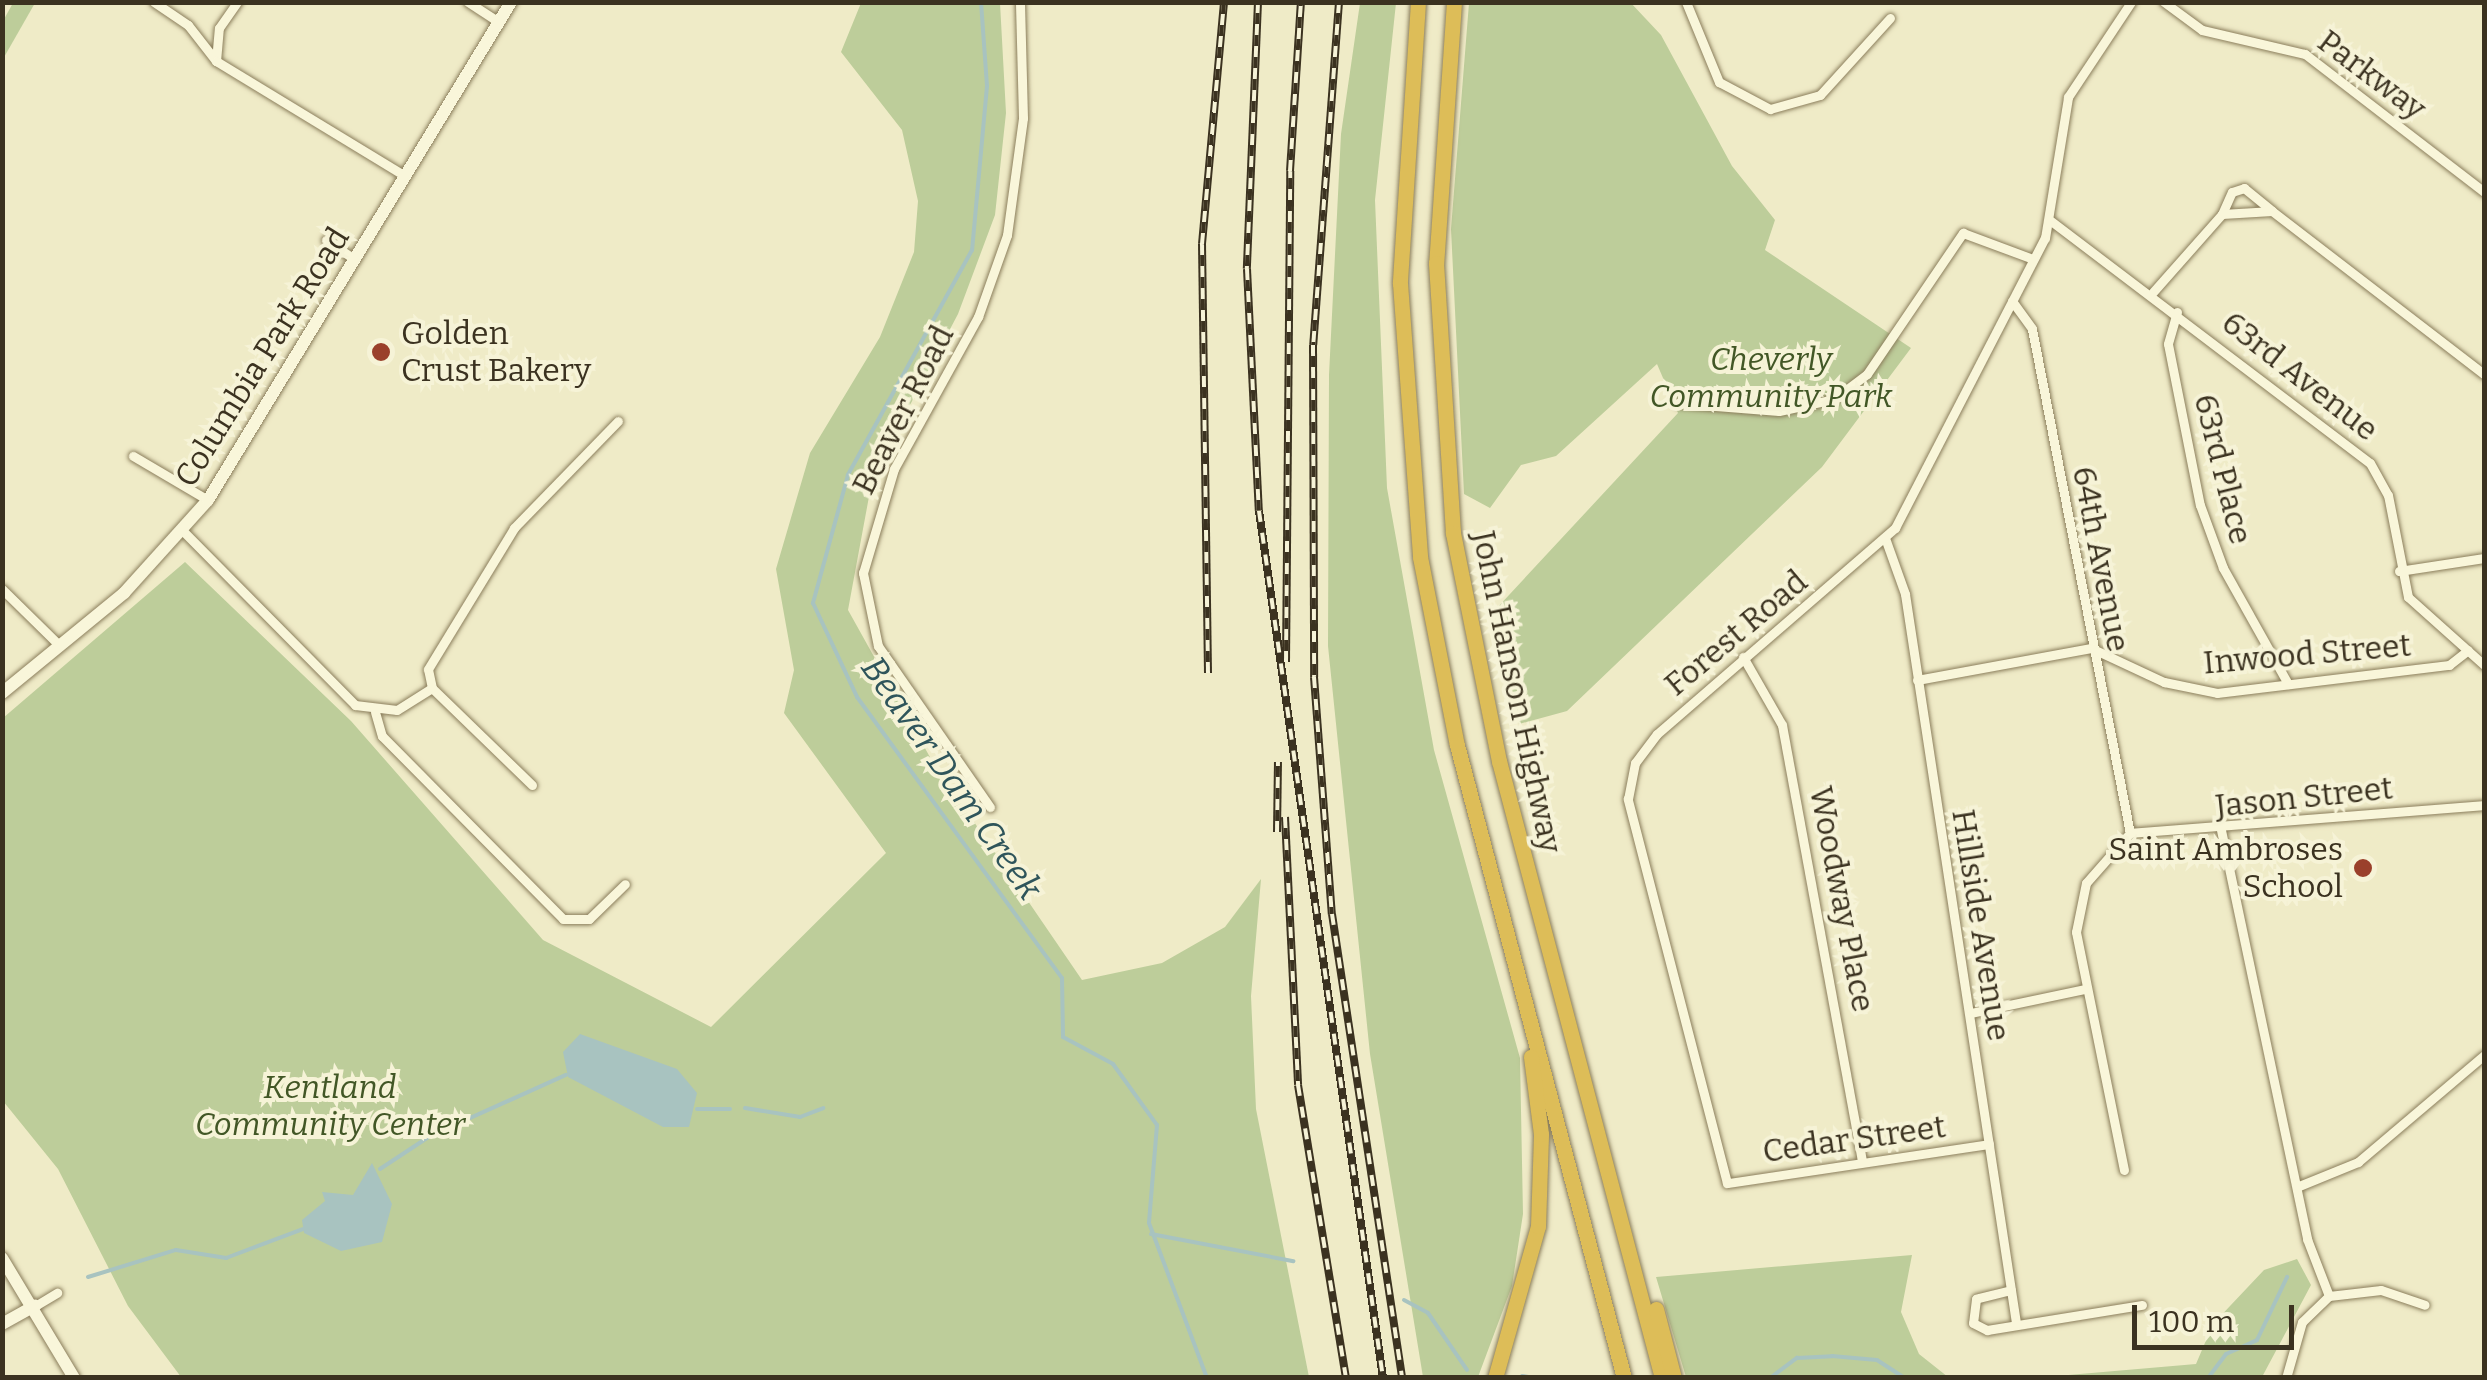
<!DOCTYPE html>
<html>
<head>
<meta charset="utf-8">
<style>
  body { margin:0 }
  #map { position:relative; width:2487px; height:1380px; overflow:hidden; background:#efebc7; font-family:Bitter,serif }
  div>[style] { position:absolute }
  .green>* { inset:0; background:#bdcd9a }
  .water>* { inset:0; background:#a8c3c0 }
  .stream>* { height:4px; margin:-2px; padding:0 2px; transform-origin:2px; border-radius:2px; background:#a8c3c0 }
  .roads { filter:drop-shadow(0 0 2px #8b7e5c) drop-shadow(0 0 2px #8b7e5c) }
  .street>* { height:9px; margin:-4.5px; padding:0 4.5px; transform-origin:4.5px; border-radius:4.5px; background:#f9f6da }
  .secondary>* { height:12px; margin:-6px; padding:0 6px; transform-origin:6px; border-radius:6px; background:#f9f6da }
  .highway>* { height:15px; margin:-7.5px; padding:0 7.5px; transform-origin:7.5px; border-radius:7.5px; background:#ddbd58 }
  .rail>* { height:8px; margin-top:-4px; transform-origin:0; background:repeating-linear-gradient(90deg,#f6f3d7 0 11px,#3b3220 0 22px); box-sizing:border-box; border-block:2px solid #3b3220 }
  .dots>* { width:28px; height:28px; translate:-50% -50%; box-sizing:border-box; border:5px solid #f6f3d7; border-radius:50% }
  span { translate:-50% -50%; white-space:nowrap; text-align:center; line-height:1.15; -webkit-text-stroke:8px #f6f3d7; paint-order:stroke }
  .street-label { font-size:32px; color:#3b3220 }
  .poi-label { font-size:32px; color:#3b3220 }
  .left { translate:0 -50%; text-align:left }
  .right { translate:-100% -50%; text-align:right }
  .park-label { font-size:32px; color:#425726; font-style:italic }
  .water-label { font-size:35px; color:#2f555b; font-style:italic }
  .frame { position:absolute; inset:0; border:5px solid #3b3220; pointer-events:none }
  .scale { position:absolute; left:2132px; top:1305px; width:162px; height:45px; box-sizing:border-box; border:5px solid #3b3220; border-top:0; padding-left:12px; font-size:30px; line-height:35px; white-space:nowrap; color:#3b3220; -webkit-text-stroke:8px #f6f3d7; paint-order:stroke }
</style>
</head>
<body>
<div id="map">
  <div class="green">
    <div style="clip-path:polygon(1630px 2px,1661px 35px,1732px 166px,1775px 220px,1765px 250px,1911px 348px,1822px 467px,1567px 711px,1519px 724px,1496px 609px,1678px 413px,1657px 364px,1556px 456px,1521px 465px,1490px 508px,1464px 494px,1451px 229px,1469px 3px)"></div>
    <div style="clip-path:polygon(13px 3px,35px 3px,3px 59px,3px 21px)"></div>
    <div style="clip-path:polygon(861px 3px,1000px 3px,1006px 113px,995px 215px,958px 314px,873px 475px,848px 610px,931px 759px,1082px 980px,1162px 963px,1225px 927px,1261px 879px,1251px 996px,1256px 1109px,1309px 1377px,181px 1377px,128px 1306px,58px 1169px,3px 1101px,3px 718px,185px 562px,351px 721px,543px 940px,711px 1027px,886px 853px,784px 713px,794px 670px,776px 569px,810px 453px,880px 337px,914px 252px,918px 201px,902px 130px,841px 52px)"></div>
    <div style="clip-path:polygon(1360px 3px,1396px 3px,1375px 200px,1387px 488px,1434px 750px,1520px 1058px,1523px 1214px,1512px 1286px,1478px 1377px,1423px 1377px,1370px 1054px,1328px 646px,1329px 375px,1341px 134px)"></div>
    <div style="clip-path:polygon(1912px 1255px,1901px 1312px,1919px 1354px,1948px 1377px,1686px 1377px,1656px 1277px)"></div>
    <div style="clip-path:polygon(2297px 1259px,2311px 1285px,2262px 1377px,2045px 1377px,2196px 1364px,2213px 1324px,2264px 1270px)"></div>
  </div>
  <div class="water">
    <div style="clip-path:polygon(580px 1034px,677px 1069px,697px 1093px,689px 1127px,663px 1127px,568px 1077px,563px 1052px)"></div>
    <div style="clip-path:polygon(372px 1163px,392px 1204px,382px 1242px,341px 1251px,304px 1233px,302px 1220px,325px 1201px,322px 1192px,353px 1195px)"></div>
  </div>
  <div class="stream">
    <div style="left:981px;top:2px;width:84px;rotate:85.9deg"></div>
    <div style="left:987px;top:86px;width:165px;rotate:95.2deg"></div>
    <div style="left:972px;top:250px;width:257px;rotate:118.9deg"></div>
    <div style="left:848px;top:475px;width:133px;rotate:105.3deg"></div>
    <div style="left:813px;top:603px;width:104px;rotate:64.9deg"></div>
    <div style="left:857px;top:697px;width:348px;rotate:53.9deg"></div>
    <div style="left:1062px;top:978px;width:59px;rotate:89deg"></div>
    <div style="left:1063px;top:1037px;width:57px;rotate:28.4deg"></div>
    <div style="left:1113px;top:1064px;width:75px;rotate:54.2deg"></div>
    <div style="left:1157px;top:1125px;width:98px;rotate:94.7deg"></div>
    <div style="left:1149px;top:1223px;width:165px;rotate:69.5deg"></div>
    <div style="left:745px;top:1108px;width:56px;rotate:9.3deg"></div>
    <div style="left:800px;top:1117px;width:25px;rotate:-21deg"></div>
    <div style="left:697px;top:1109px;width:33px"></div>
    <div style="left:380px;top:1169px;width:60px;rotate:-33.4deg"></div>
    <div style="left:430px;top:1136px;width:149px;rotate:-24.2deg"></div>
    <div style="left:1151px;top:1234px;width:145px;rotate:10.8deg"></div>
    <div style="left:88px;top:1277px;width:92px;rotate:-17.1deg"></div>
    <div style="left:176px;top:1250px;width:51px;rotate:9.1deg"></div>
    <div style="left:226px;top:1258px;width:82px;rotate:-20.6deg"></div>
    <div style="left:1404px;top:1300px;width:27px;rotate:28deg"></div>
    <div style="left:1428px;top:1313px;width:69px;rotate:55.6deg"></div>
    <div style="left:1522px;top:1376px;width:13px;rotate:9deg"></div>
    <div style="left:1770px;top:1378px;width:34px;rotate:-37deg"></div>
    <div style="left:1797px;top:1358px;width:35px;rotate:-3deg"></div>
    <div style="left:1832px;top:1356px;width:45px;rotate:5.1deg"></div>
    <div style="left:1877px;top:1360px;width:33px;rotate:33deg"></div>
    <div style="left:2208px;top:1378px;width:30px;rotate:-53deg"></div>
    <div style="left:2226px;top:1354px;width:34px;rotate:-24deg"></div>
    <div style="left:2257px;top:1340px;width:70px;rotate:-64.5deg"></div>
  </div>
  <div class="roads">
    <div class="street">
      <div style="left:154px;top:2px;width:41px;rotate:34.1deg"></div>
      <div style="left:188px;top:25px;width:46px;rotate:52.1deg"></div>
      <div style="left:216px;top:61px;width:33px;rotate:-85deg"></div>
      <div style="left:219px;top:28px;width:32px;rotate:-55deg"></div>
      <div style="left:468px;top:2px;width:37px;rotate:33deg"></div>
      <div style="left:1686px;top:2px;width:87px;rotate:67.6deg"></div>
      <div style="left:1719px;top:82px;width:58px;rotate:27.9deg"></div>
      <div style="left:1770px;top:109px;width:52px;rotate:-15.6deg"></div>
      <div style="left:1820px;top:95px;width:104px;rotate:-47.7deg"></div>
      <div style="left:2164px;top:2px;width:47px;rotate:36.4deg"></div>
      <div style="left:2202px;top:30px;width:106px;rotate:13.1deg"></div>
      <div style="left:2305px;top:54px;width:226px;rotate:37.6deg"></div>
      <div style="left:216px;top:61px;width:221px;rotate:31.3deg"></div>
      <div style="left:2222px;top:214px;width:24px;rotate:-66deg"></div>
      <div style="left:2232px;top:192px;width:13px;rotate:-18deg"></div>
      <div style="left:2244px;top:188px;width:36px;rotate:39deg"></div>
      <div style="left:2051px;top:221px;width:400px;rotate:37.2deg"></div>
      <div style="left:2370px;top:463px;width:37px;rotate:61deg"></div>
      <div style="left:2388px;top:495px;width:104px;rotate:78.9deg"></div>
      <div style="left:2408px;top:597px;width:102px;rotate:41.8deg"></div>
      <div style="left:326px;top:240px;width:34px;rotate:34deg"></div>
      <div style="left:2153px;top:292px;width:104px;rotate:-48.5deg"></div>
      <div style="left:2222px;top:214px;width:50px;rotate:-3.4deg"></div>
      <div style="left:2272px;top:211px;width:267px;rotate:37.6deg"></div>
      <div style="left:2012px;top:301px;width:34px;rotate:54deg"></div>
      <div style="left:2032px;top:329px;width:513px;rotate:79deg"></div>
      <div style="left:2177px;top:312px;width:33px;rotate:106deg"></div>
      <div style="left:2168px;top:344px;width:164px;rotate:78.8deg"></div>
      <div style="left:2200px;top:505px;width:67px;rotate:69.9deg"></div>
      <div style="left:2223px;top:568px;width:133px;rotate:60.7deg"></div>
      <div style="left:1678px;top:403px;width:101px;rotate:4.5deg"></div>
      <div style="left:1779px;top:411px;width:56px;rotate:-12.3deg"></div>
      <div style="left:1834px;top:399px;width:41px;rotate:-37.1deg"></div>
      <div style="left:1867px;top:374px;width:171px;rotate:-55.8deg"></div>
      <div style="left:1963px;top:233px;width:75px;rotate:20.4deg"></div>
      <div style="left:133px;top:456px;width:87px;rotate:30.4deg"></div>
      <div style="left:183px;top:531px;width:245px;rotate:45.3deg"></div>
      <div style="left:355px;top:705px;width:42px;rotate:6.8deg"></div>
      <div style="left:397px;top:710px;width:41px;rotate:-32.2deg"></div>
      <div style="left:1885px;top:538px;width:59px;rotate:70.3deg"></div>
      <div style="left:1905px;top:594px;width:737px;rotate:81.34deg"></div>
      <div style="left:2399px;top:571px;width:86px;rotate:-8.7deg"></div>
      <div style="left:2px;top:589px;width:81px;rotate:44.5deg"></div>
      <div style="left:1743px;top:657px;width:78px;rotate:60.2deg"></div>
      <div style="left:1782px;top:725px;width:444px;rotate:79.6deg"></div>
      <div style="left:1917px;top:680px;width:177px;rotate:-10.4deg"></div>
      <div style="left:2091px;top:648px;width:81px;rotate:25deg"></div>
      <div style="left:2164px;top:682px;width:54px;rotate:11.7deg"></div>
      <div style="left:2217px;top:693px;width:234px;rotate:-6.9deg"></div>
      <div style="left:2449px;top:665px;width:24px;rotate:-38deg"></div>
      <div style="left:375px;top:712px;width:25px;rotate:74deg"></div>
      <div style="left:382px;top:736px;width:257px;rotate:45.3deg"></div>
      <div style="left:563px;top:919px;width:26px"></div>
      <div style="left:589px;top:919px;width:50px;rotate:-44.2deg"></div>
      <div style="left:532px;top:785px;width:139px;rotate:-135.9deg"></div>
      <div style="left:432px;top:688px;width:19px;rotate:-102deg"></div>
      <div style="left:428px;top:669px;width:165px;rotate:-58.6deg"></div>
      <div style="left:514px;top:528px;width:149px;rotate:-45.8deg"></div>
      <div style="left:990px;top:807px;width:196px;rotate:-124.8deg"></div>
      <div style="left:878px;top:646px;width:75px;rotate:-101.6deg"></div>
      <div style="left:863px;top:573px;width:109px;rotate:-73.4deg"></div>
      <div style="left:894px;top:469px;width:174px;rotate:-61.1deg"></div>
      <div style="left:978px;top:317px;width:87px;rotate:-70.5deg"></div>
      <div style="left:1007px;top:235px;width:118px;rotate:-82.2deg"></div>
      <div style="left:1023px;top:118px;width:116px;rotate:-91.5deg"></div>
      <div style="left:2221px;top:830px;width:418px;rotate:78.1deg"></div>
      <div style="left:2307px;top:1239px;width:61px;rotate:68.9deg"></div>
      <div style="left:2130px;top:833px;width:355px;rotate:-4.5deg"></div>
      <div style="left:1971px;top:1013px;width:116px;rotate:-11.9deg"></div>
      <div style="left:1989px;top:1144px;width:265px;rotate:171.5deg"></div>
      <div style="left:1727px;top:1183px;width:397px;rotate:-104.5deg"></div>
      <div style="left:1628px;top:799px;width:37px;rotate:-79deg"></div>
      <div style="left:1635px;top:763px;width:36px;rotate:-53deg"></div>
      <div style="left:1657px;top:734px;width:315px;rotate:-40.9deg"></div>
      <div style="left:1895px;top:528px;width:326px;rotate:-62.7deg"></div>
      <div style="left:2045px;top:238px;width:143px;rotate:-80.7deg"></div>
      <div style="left:2068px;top:97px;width:114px;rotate:-56.4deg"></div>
      <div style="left:2124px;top:1170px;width:243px;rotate:-101.4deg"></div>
      <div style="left:2076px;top:932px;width:50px;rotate:-78.5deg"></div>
      <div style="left:2086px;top:883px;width:67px;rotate:-48.7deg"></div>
      <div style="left:2299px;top:1186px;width:64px;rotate:-22.1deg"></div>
      <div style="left:2358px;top:1162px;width:165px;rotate:-40.3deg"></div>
      <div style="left:2011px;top:1290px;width:36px;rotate:166deg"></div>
      <div style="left:1976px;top:1299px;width:24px;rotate:97deg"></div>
      <div style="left:1973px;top:1323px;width:16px;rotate:27deg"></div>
      <div style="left:1987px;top:1330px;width:157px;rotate:-9.2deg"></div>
      <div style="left:35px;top:1306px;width:26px;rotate:-31deg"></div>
      <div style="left:2286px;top:1378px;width:58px;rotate:-74.1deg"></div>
      <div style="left:2302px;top:1322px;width:37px;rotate:-44deg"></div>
      <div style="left:2329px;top:1296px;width:52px;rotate:-6.6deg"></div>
      <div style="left:2381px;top:1290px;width:46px;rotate:18.8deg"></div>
    </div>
    <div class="secondary">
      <div style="left:2px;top:693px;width:158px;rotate:-39.3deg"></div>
      <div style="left:124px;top:593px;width:125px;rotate:-47.9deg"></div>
      <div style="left:208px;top:500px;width:583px;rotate:-58.68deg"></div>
      <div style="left:2px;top:1258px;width:140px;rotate:59deg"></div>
      <div style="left:2px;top:1324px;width:38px;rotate:-29deg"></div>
    </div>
    <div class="highway">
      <div style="left:1418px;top:2px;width:282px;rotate:93.7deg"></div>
      <div style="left:1400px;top:283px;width:275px;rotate:85.8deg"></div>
      <div style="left:1420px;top:557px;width:192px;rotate:78.9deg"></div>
      <div style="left:1457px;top:745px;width:655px;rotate:75.22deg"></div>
      <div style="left:1454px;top:2px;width:262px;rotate:93.9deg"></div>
      <div style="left:1436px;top:263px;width:271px;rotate:86.4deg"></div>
      <div style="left:1453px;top:533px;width:233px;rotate:78.6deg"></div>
      <div style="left:1499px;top:761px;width:638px;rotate:75.2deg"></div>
      <div style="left:1656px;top:1309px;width:71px;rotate:75.4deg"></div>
      <div style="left:1495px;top:1378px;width:158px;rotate:-74.2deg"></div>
      <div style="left:1538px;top:1226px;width:92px;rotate:-88.1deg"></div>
      <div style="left:1541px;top:1134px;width:78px;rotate:-97.4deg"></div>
    </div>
  </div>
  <div class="rail">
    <div style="left:1258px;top:2px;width:267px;rotate:92.4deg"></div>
    <div style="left:1247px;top:269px;width:242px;rotate:87.2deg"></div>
    <div style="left:1259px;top:511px;width:876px;rotate:81.86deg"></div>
    <div style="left:1339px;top:2px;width:344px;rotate:94.3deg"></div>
    <div style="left:1313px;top:345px;width:332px;rotate:89.8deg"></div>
    <div style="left:1314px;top:677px;width:238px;rotate:85.7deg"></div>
    <div style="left:1332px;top:914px;width:469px;rotate:81.4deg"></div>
    <div style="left:1286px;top:662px;width:491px;rotate:-89.5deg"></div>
    <div style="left:1290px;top:171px;width:169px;rotate:-86.3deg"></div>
    <div style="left:1208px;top:673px;width:429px;rotate:-90.8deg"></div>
    <div style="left:1202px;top:244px;width:243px;rotate:-84.8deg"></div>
    <div style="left:1285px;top:817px;width:268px;rotate:87.2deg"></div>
    <div style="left:1298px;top:1085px;width:297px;rotate:80.7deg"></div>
    <div style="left:1277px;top:832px;width:70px;rotate:-89.2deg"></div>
  </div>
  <div class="dots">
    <div style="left:381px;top:352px;background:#9a402b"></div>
    <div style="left:2363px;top:868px;background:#9a402b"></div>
  </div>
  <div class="street-label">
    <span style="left:2372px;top:75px;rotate:37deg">Parkway</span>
    <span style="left:262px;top:357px;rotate:-58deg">Columbia Park Road</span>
    <span style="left:2300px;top:376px;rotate:38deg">63rd Avenue</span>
    <span style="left:903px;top:410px;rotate:-63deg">Beaver Road</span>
    <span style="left:2223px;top:469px;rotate:76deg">63rd Place</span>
    <span style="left:2101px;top:559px;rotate:79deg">64th Avenue</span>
    <span style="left:1736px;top:633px;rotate:-40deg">Forest Road</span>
    <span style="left:2307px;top:654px;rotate:-5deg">Inwood Street</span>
    <span style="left:1517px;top:692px;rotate:78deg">John Hanson Highway</span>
    <span style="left:2304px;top:797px;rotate:-6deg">Jason Street</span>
    <span style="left:1842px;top:899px;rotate:79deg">Woodway Place</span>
    <span style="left:1981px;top:925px;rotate:81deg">Hillside Avenue</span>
    <span style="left:1854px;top:1139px;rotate:-8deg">Cedar Street</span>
  </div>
  <div class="poi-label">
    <span class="left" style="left:401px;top:352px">Golden<br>Crust Bakery</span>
    <span class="right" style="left:2343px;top:868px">Saint Ambroses<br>School</span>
  </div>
  <div class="park-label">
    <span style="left:1771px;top:378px">Cheverly<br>Community Park</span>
    <span style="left:330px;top:1106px">Kentland<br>Community Center</span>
  </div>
  <div class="water-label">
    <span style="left:952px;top:778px;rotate:55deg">Beaver Dam Creek</span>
  </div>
  <div class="frame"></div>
  <div class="scale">100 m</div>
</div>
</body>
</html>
